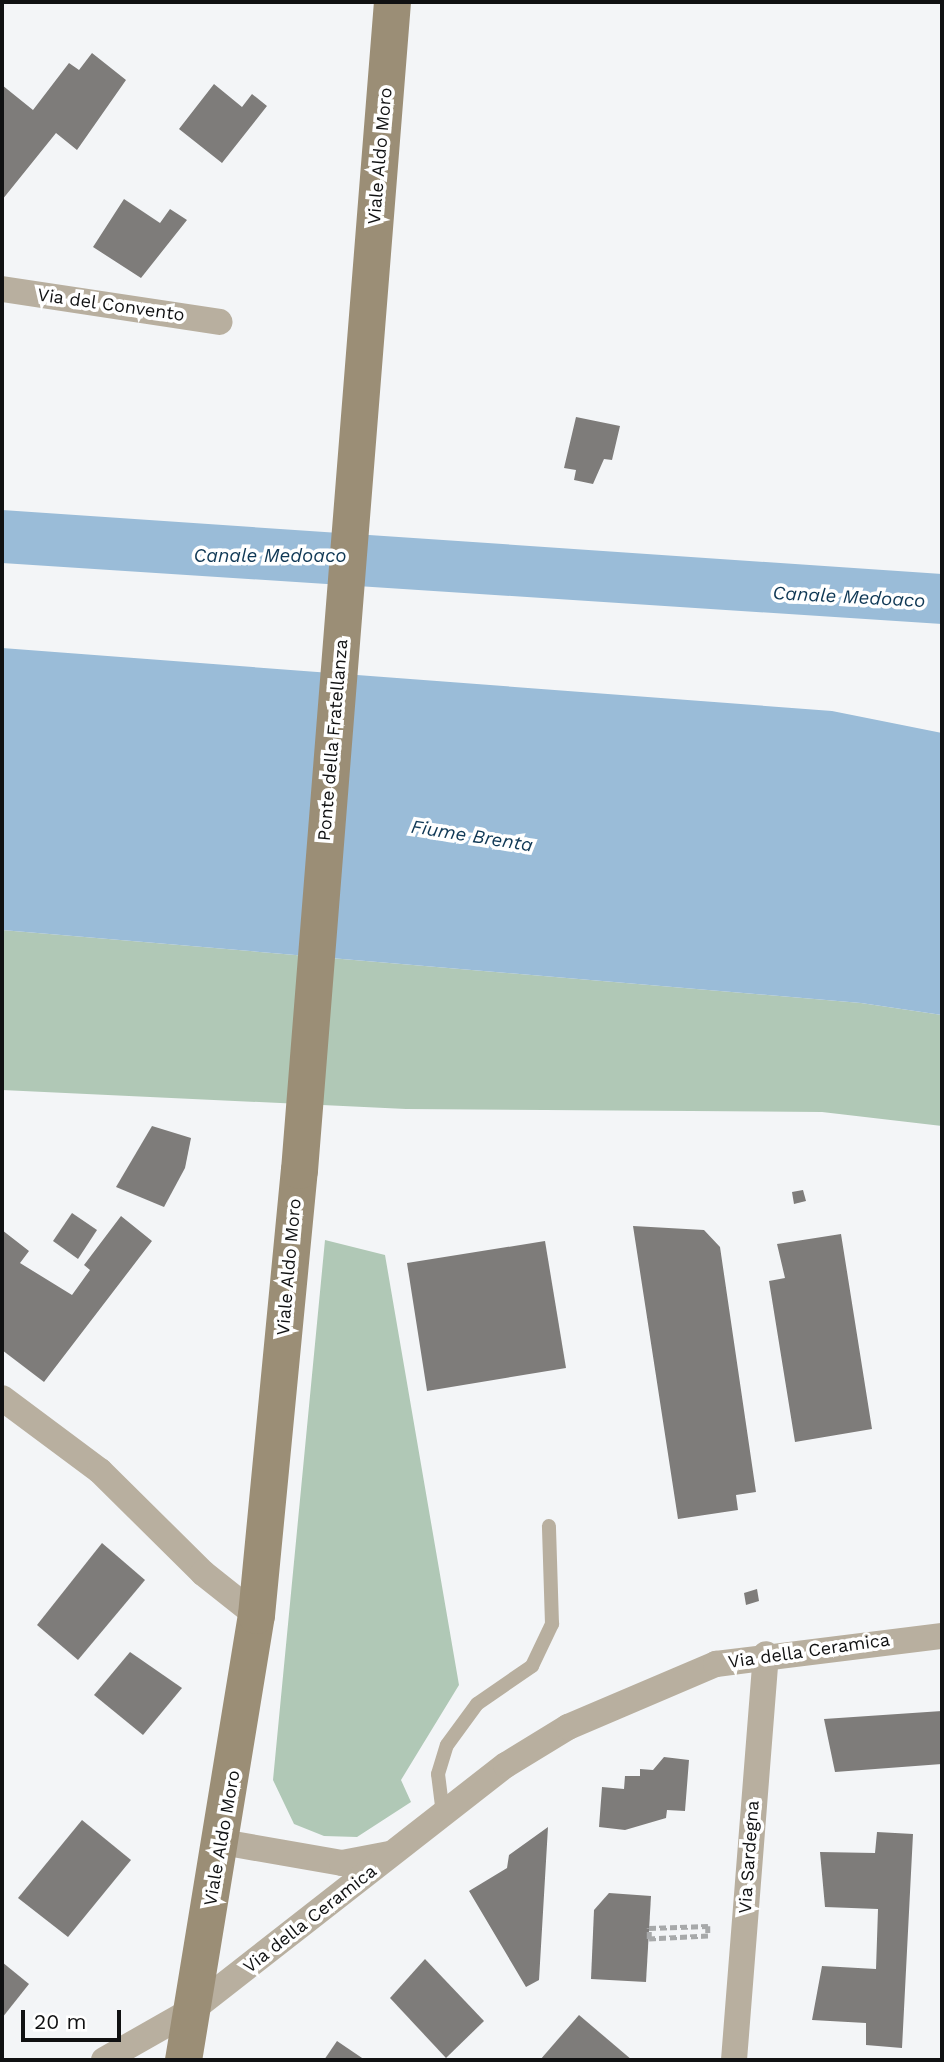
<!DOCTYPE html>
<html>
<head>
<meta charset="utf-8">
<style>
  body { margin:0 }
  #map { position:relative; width:944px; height:2062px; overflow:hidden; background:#f3f5f7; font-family:"Work Sans",sans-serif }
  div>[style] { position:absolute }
  .green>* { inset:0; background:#b0c8b6 }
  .water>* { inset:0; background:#9abcd8 }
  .building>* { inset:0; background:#7e7c7a }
  .path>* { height:4.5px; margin-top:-2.25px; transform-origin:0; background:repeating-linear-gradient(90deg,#a7a9aa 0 7px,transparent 0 10.5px) }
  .lane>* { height:14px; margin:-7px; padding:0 7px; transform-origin:7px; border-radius:7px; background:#b8af9f }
  .street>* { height:26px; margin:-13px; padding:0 13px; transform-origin:13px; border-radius:13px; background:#b8af9f }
  .secondary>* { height:37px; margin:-18.5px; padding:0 18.5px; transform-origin:18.5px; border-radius:18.5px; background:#9b8e76 }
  span { translate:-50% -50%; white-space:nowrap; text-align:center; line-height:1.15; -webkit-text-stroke:7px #fff; paint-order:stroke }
  .street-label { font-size:18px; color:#101112 }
  .water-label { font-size:19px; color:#0f3855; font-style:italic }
  .frame { position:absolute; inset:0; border:4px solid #101112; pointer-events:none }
  .scale { position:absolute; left:21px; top:2010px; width:100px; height:32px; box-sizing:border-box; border:4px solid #101112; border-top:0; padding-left:9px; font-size:21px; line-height:24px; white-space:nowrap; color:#101112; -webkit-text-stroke:5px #fff; paint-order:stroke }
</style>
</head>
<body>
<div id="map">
  <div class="green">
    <div style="clip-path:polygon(2px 930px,861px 1003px,942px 1015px,942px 1126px,822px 1112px,406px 1109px,2px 1090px)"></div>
    <div style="clip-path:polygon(325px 1240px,385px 1255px,459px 1685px,401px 1780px,411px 1802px,357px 1837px,324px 1836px,294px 1824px,273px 1780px)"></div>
  </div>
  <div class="water">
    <div style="clip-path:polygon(2px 510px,942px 574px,942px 624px,2px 563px)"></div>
    <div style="clip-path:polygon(2px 648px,832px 711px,942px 733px,942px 1015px,861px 1003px,2px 930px)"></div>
  </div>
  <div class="building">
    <div style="clip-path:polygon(92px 53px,126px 80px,77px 150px,56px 133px,2px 200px,2px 85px,33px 110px,69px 63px,79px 70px)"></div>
    <div style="clip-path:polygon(214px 84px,242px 107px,252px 94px,267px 106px,222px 163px,179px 129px)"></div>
    <div style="clip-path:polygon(124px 199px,160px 223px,170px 209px,187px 220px,141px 278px,93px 247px)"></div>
    <div style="clip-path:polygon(576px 417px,620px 426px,612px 460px,604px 459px,593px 484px,574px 480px,576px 470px,564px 468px)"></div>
    <div style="clip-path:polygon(152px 1126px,191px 1138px,185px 1168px,164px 1207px,116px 1187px)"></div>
    <div style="clip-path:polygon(803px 1190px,806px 1201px,794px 1204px,792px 1192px)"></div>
    <div style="clip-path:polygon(72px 1213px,97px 1230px,78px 1259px,53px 1241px)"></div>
    <div style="clip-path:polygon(121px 1216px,152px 1241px,44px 1382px,2px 1350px,2px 1230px,29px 1251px,20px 1263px,72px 1295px,90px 1270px,84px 1265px)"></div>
    <div style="clip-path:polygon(633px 1226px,704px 1230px,720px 1247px,756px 1492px,736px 1495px,738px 1510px,678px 1519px)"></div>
    <div style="clip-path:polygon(841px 1234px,872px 1429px,795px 1442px,769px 1281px,785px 1278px,777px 1244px)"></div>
    <div style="clip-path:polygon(545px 1241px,566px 1368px,427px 1391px,407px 1263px)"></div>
    <div style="clip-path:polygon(102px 1543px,145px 1580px,78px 1660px,37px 1625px)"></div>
    <div style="clip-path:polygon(757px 1589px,759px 1601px,746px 1605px,744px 1593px)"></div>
    <div style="clip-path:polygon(130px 1652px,182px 1688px,143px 1735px,94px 1695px)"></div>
    <div style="clip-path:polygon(942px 1711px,942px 1764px,835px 1772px,824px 1719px)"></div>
    <div style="clip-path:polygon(664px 1757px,689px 1760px,685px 1811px,667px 1810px,666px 1818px,625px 1830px,599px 1827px,602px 1787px,624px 1789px,625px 1776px,640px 1776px,640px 1769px,653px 1770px)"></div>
    <div style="clip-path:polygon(82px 1820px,131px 1860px,68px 1937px,18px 1898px)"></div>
    <div style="clip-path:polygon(548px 1827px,539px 1980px,526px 1987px,469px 1891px,507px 1868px,509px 1855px)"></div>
    <div style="clip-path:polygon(877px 1832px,913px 1834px,902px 2048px,866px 2045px,866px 2023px,812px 2020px,822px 1966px,876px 1969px,878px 1909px,825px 1907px,820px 1852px,875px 1853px)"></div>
    <div style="clip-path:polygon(609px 1893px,651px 1896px,646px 1982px,591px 1979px,594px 1910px)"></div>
    <div style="clip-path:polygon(425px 1959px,484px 2021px,446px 2058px,390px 1998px)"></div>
    <div style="clip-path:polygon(2px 1962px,29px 1984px,2px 2018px)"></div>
    <div style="clip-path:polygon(579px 2015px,632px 2060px,540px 2060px)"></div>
    <div style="clip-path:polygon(337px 2041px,365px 2060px,324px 2060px)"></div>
  </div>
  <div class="path">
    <div style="left:708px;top:1926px;width:10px;rotate:90deg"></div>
    <div style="left:708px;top:1936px;width:59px;rotate:177.1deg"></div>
    <div style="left:649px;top:1939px;width:11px;rotate:-90deg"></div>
    <div style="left:649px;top:1928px;width:59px;rotate:-1.9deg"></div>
  </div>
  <div class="lane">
    <div style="left:443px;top:1814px;width:40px;rotate:-97.1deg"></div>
    <div style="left:438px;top:1774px;width:30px;rotate:-73deg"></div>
    <div style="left:447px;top:1745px;width:51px;rotate:-53.8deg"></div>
    <div style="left:477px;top:1704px;width:67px;rotate:-34.6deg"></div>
    <div style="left:532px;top:1666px;width:47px;rotate:-64.5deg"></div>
    <div style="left:552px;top:1624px;width:98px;rotate:-91.8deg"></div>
  </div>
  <div class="street">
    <div style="left:2px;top:289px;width:220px;rotate:8.6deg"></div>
    <div style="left:2px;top:1398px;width:122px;rotate:36.7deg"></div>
    <div style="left:100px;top:1471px;width:145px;rotate:44.7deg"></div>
    <div style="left:203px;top:1573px;width:68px;rotate:38.4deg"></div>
    <div style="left:222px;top:1842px;width:122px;rotate:9.9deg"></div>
    <div style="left:342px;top:1863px;width:48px;rotate:-10.8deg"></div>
    <div style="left:104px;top:2060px;width:101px;rotate:-29.6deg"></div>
    <div style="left:192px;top:2010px;width:398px;rotate:-38deg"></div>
    <div style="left:506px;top:1765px;width:73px;rotate:-31.5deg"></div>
    <div style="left:568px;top:1727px;width:161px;rotate:-23.1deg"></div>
    <div style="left:716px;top:1664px;width:228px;rotate:-7.1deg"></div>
    <div style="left:734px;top:2060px;width:407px;rotate:-85.5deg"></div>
  </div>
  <div class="secondary">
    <div style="left:183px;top:2060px;width:451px;rotate:-80.7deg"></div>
    <div style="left:256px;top:1615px;width:447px;rotate:-84.5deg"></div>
    <div style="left:299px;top:1170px;width:1172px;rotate:-85.45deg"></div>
  </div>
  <div class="street-label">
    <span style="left:380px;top:156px;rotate:-85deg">Viale Aldo Moro</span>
    <span style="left:111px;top:305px;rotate:8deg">Via del Convento</span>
    <span style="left:333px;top:740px;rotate:-85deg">Ponte della Fratellanza</span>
    <span style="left:289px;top:1267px;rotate:-85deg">Viale Aldo Moro</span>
    <span style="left:809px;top:1651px;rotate:-8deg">Via della Ceramica</span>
    <span style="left:222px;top:1838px;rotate:-80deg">Viale Aldo Moro</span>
    <span style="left:749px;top:1857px;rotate:-86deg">Via Sardegna</span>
    <span style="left:310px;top:1919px;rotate:-38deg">Via della Ceramica</span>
  </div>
  <div class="water-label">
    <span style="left:270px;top:556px">Canale Medoaco</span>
    <span style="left:849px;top:597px;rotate:3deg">Canale Medoaco</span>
    <span style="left:472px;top:836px;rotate:9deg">Fiume Brenta</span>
  </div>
  <div class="frame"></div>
  <div class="scale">20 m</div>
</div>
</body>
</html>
